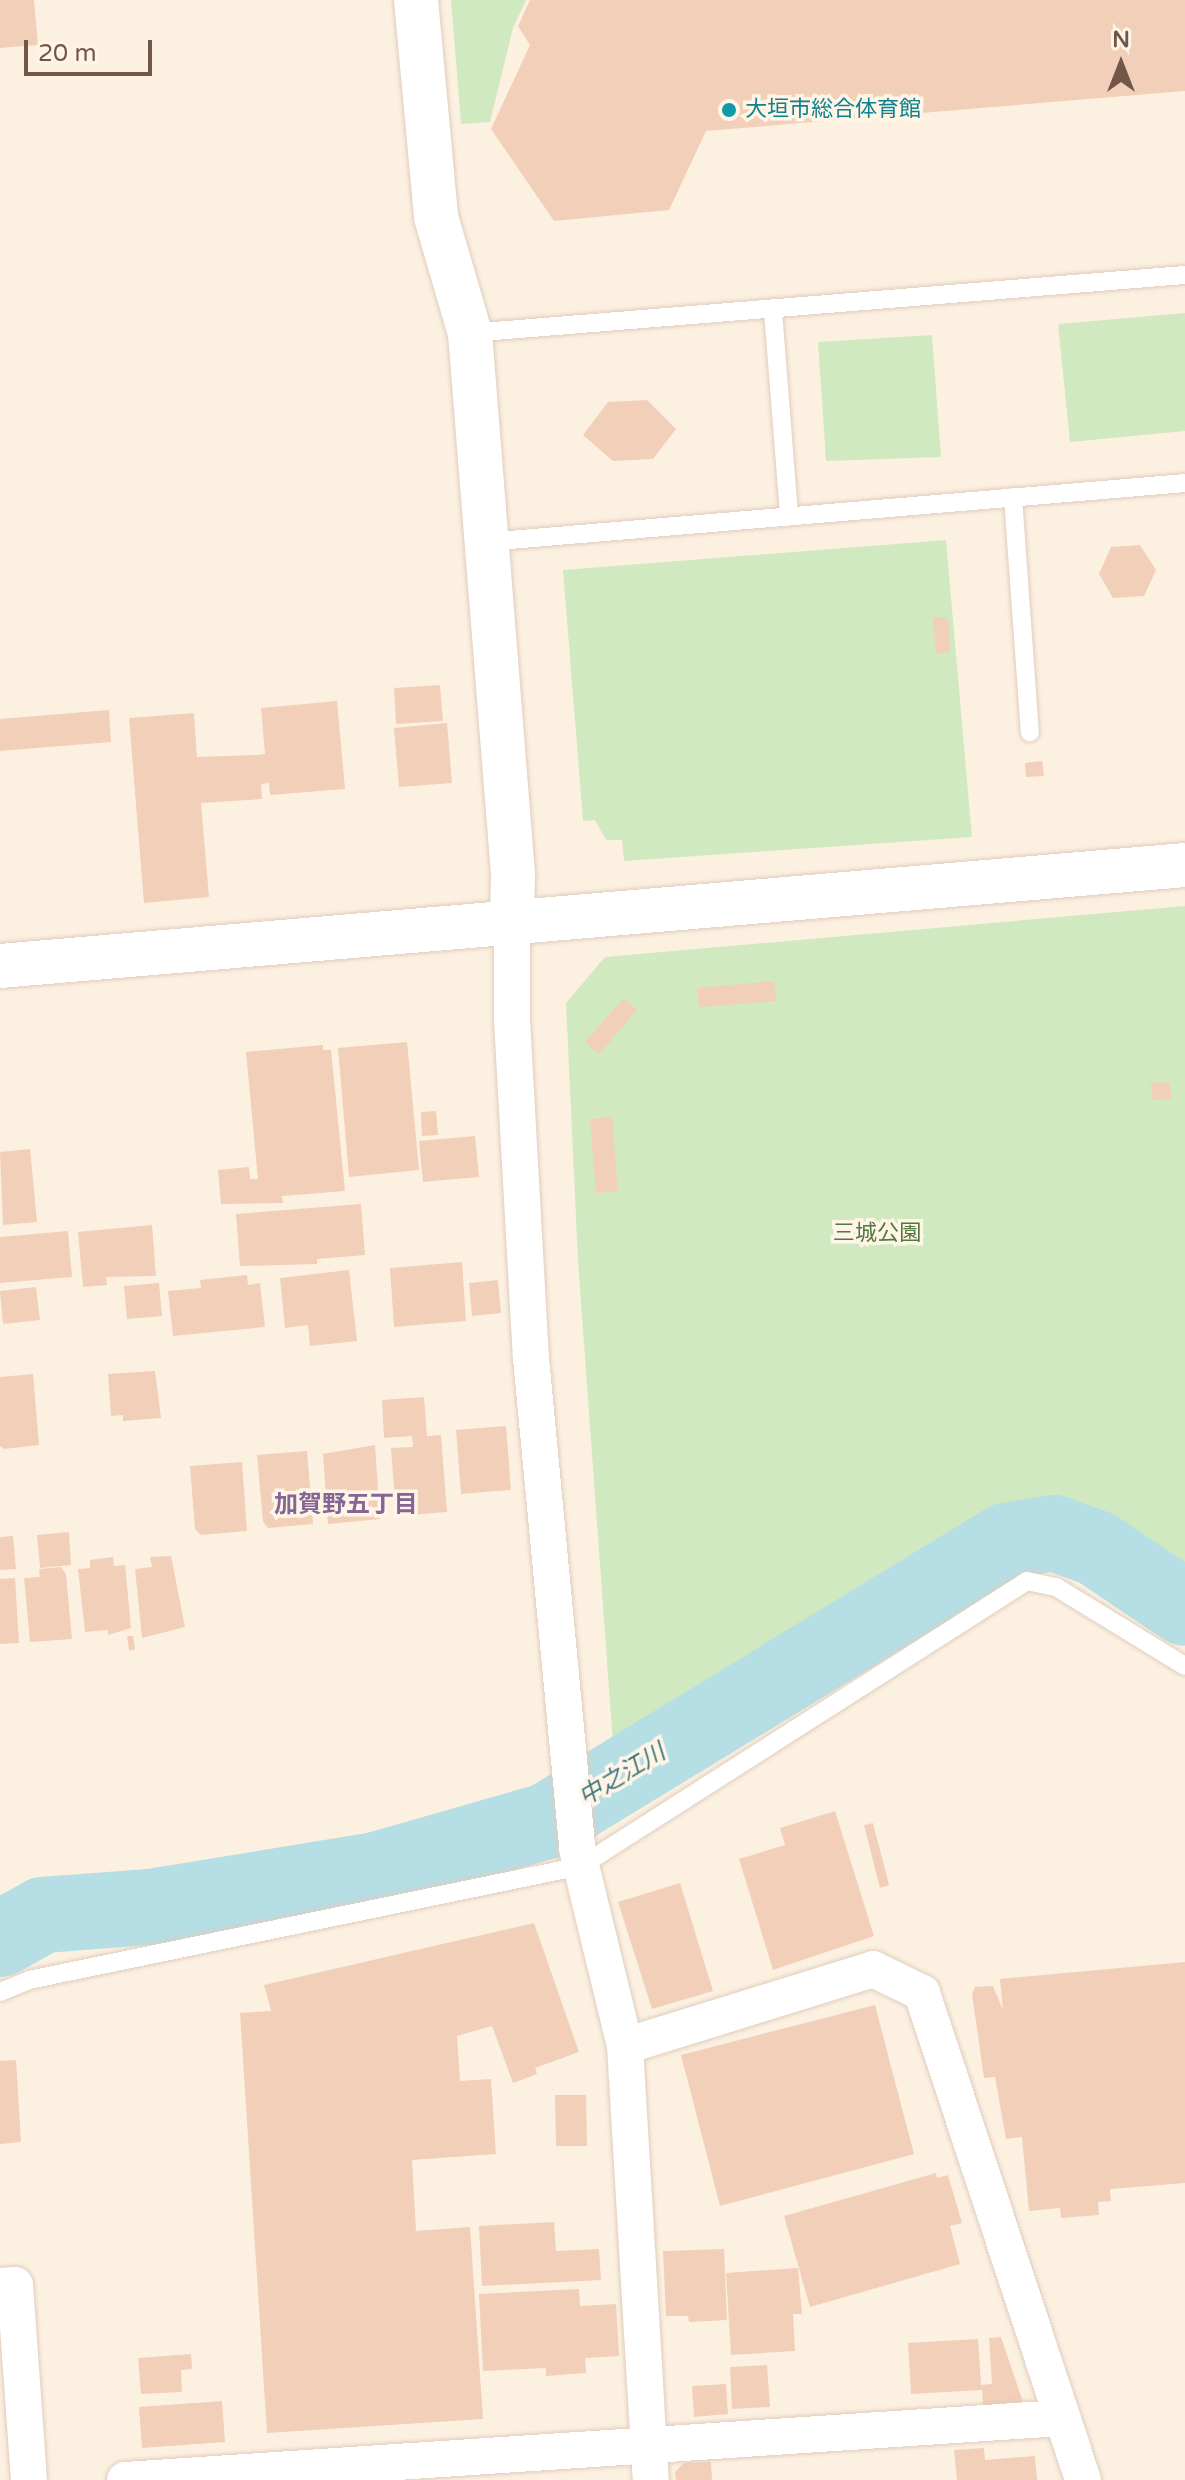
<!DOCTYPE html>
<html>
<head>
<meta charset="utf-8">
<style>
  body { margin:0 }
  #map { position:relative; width:1185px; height:2480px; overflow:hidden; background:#fcf1e1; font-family:"Varela Round","Noto Sans JP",sans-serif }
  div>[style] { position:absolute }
  .green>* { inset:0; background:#d1e9c0 }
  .river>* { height:76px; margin:-38px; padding:0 38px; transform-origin:38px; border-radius:38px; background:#b6dee5 }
  .building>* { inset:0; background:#f1cfb9 }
  .roads { filter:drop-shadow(0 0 2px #e0cdbd) drop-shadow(0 0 2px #e0cdbd) }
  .service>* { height:18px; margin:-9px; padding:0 9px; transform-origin:9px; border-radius:9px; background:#fff }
  .minor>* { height:36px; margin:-18px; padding:0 18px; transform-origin:18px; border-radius:18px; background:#fff }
  .tertiary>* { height:44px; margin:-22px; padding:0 22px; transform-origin:22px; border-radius:22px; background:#fff }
  .dots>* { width:22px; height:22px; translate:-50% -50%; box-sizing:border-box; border:4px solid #fff5e6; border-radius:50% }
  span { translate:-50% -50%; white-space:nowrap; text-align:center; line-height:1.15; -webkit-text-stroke:7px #fff5e6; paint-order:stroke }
  .culture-label { font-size:22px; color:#0d838f }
  .left { translate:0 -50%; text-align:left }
  .park-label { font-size:22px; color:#517841 }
  .neighbourhood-label { font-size:24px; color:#856496; font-weight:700 }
  .water-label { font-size:24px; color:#3f757f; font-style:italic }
  .north { position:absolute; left:1081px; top:24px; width:80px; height:80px; -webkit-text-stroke:6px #fff5e6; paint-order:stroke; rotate:0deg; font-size:22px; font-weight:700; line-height:32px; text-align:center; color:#725748 }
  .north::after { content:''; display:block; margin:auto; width:28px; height:36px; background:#725748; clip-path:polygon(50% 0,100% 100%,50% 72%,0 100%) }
  .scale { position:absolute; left:24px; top:40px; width:128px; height:36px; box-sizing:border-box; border:4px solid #725748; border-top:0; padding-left:10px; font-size:24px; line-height:28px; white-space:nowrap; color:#725748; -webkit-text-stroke:6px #fff5e6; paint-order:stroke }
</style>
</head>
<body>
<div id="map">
  <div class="green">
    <div style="clip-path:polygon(451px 0,526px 0,513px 28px,490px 122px,461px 124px)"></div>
    <div style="clip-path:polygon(1185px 313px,1185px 431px,1070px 442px,1058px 324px)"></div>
    <div style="clip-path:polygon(932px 335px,941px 457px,826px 461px,818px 342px)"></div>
    <div style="clip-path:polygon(946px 540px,972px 837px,624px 861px,622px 840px,606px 840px,595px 820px,583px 821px,563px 570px)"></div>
    <div style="clip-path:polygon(1185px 906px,1185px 1573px,1134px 1529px,1001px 1507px,614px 1758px,578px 1261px,566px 1003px,605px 957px)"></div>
  </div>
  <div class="river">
    <div style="left:0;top:1939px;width:49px;rotate:-29.2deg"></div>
    <div style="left:43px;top:1915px;width:107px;rotate:-4.3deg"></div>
    <div style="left:150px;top:1907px;width:229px;rotate:-9.3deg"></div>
    <div style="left:376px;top:1870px;width:178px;rotate:-16deg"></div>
    <div style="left:547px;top:1821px;width:538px;rotate:-31.38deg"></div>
    <div style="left:1006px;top:1541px;width:49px;rotate:-9.5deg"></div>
    <div style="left:1054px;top:1533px;width:45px;rotate:19.7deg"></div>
    <div style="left:1096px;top:1548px;width:107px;rotate:34deg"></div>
  </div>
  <div class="building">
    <div style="clip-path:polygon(0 0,34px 0,38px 45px,0 48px)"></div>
    <div style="clip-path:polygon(530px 0,1185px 0,1185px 91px,706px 131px,669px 210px,554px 221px,491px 129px,530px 45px,518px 26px)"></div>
    <div style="clip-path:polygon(647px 400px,676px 429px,653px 459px,613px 461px,583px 435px,608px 402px)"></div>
    <div style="clip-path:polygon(1140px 545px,1156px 570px,1144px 596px,1113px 598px,1099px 574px,1111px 547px)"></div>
    <div style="clip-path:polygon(948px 617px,950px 652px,936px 653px,933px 618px)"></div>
    <div style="clip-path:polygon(440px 685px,443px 721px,396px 724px,394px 688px)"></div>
    <div style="clip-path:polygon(337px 701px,345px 789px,270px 795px,269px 783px,261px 784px,262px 799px,201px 803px,209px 897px,144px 903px,129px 718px,194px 713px,197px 757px,258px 755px,265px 754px,261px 708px)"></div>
    <div style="clip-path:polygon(109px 710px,111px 742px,0 751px,0 719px)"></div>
    <div style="clip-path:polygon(447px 723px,452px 783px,399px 787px,394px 728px)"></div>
    <div style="clip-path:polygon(1042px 761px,1044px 776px,1026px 777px,1025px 763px)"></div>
    <div style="clip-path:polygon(774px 981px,776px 1001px,699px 1007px,697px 988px)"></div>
    <div style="clip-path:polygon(624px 998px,637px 1010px,599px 1054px,585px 1042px)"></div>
    <div style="clip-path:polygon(407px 1042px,419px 1170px,349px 1177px,338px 1048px)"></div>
    <div style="clip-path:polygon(323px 1045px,323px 1050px,331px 1050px,345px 1191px,282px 1196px,283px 1203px,221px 1204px,218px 1170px,249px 1167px,250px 1179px,258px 1179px,246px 1052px)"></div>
    <div style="clip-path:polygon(1170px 1082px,1171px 1099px,1152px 1100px,1151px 1083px)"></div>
    <div style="clip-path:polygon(436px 1111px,438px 1135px,422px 1136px,421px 1112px)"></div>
    <div style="clip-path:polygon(612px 1117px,618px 1191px,596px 1193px,590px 1119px)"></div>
    <div style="clip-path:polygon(475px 1136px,479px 1177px,423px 1182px,419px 1141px)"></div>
    <div style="clip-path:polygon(30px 1149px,37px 1222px,3px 1225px,0 1152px)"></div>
    <div style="clip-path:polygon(361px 1204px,365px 1255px,317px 1259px,317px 1264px,240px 1266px,236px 1214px)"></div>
    <div style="clip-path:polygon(152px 1225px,156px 1276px,106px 1277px,107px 1285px,83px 1287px,78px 1232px)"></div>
    <div style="clip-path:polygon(68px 1231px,72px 1277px,0 1283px,0 1237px)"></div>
    <div style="clip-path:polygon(462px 1262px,466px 1321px,394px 1327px,390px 1268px)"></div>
    <div style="clip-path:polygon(349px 1270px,357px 1341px,310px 1346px,308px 1325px,285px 1328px,280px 1278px)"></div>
    <div style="clip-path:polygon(247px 1275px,248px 1285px,260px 1283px,265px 1327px,173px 1336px,168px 1291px,201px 1288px,200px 1280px)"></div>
    <div style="clip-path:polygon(498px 1280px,501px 1313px,472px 1316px,469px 1283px)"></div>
    <div style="clip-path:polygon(159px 1283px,162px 1316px,127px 1319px,124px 1286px)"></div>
    <div style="clip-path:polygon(36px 1287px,40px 1320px,3px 1324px,0 1291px)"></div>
    <div style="clip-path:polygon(155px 1371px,161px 1418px,123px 1421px,123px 1415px,111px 1416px,108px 1374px)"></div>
    <div style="clip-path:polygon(33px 1374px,39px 1445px,4px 1449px,0 1446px,0 1377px)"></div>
    <div style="clip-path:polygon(424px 1397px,427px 1436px,441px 1435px,447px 1512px,396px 1516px,391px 1448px,413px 1447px,412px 1436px,384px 1438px,382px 1400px)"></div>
    <div style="clip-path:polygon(506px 1426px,511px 1490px,461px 1494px,456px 1430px)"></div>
    <div style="clip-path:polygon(375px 1445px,380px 1519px,328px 1524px,323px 1454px)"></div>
    <div style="clip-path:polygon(307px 1451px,313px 1524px,268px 1528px,263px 1522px,257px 1455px)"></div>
    <div style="clip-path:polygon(242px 1462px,247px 1531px,201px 1535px,195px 1529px,190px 1466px)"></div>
    <div style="clip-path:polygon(69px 1532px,71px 1565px,40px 1568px,37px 1535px)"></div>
    <div style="clip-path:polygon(13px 1536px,16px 1569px,0 1570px,0 1537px)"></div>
    <div style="clip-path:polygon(171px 1556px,185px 1627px,142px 1638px,135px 1569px,152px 1567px,150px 1557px)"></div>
    <div style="clip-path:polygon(113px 1557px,114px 1566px,125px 1565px,131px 1628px,108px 1635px,108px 1630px,85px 1632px,78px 1569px,90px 1568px,90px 1560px)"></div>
    <div style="clip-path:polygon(61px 1567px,66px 1574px,72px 1639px,30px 1642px,24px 1578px,40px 1577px,39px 1569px)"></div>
    <div style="clip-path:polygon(15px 1578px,19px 1643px,0 1644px,0 1579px)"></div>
    <div style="clip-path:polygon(127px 1636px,133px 1636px,135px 1649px,129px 1651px)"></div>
    <div style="clip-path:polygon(835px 1811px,874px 1936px,773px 1970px,739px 1859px,785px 1845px,780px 1828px)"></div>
    <div style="clip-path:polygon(873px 1823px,889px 1885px,880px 1888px,864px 1825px)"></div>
    <div style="clip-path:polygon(680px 1883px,713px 1991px,652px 2009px,618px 1902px)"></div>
    <div style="clip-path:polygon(534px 1923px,579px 2052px,535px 2068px,537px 2074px,513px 2083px,492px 2026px,457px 2036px,460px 2081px,491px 2079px,496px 2154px,412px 2160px,416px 2231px,470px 2227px,483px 2419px,267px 2433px,240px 2013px,271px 2011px,264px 1985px)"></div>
    <div style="clip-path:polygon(1185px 1962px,1185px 2183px,1110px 2189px,1111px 2201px,1098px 2202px,1099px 2215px,1061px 2218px,1060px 2208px,1029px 2211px,1022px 2137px,1006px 2139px,995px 2077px,984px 2078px,972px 1994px,975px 1987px,993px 1986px,1003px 2010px,1000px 1979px)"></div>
    <div style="clip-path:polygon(875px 2005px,914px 2154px,720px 2206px,681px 2055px)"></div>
    <div style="clip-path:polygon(16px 2060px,21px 2142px,0 2144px,0 2061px)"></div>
    <div style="clip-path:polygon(555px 2095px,586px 2095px,587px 2146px,556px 2146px)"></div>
    <div style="clip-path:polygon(936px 2173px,937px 2178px,948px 2175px,962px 2223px,950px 2226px,960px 2264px,810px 2307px,784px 2216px)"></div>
    <div style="clip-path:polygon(554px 2222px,556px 2251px,599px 2249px,601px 2280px,482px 2286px,479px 2226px)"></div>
    <div style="clip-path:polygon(724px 2249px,727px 2320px,689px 2322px,688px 2316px,666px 2316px,663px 2251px)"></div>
    <div style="clip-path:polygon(798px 2268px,802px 2314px,793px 2314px,795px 2351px,731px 2355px,726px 2273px)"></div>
    <div style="clip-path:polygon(579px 2289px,580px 2306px,616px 2304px,619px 2356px,585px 2358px,586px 2373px,546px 2376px,546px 2368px,483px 2371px,479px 2294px)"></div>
    <div style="clip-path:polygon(1001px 2337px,1023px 2402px,983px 2405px,982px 2390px,911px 2394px,908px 2343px,978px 2339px,981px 2385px,992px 2384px,989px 2338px)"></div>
    <div style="clip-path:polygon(191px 2354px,192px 2369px,181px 2370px,182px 2392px,141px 2394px,138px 2358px)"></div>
    <div style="clip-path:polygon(767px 2365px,770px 2407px,732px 2409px,730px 2367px)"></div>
    <div style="clip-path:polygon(726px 2384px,728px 2414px,694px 2417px,692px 2386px)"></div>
    <div style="clip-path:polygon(222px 2401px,225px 2442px,142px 2448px,139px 2407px)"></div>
    <div style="clip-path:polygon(984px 2448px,985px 2460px,1035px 2456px,1037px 2480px,957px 2480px,954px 2450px)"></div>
    <div style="clip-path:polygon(711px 2462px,712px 2480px,676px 2480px,675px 2472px,684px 2463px)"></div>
  </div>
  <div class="roads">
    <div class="service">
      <div style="left:773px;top:311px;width:206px;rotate:85.5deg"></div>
      <div style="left:470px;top:333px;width:717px;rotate:-4.64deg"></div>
      <div style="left:1013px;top:497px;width:236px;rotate:85.9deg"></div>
      <div style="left:486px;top:542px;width:701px;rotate:-4.82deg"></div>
      <div style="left:0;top:1992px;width:31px;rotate:-22deg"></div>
      <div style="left:29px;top:1980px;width:564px;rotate:-11.67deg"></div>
      <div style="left:581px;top:1866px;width:529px;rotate:-32.58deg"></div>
      <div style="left:1027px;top:1581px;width:30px;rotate:12deg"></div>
      <div style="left:1056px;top:1587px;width:151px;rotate:31.5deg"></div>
    </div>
    <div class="minor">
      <div style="left:512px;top:919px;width:101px;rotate:90deg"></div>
      <div style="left:512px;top:1020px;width:339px;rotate:86.8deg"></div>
      <div style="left:531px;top:1358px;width:493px;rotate:84.6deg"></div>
      <div style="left:577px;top:1849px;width:203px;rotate:76.3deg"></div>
      <div style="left:625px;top:2046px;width:435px;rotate:86.6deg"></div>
      <div style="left:625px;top:2046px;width:260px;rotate:-17.2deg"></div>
      <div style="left:873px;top:1969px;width:55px;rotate:26.1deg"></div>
      <div style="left:922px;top:1993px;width:513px;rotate:71.71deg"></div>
      <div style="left:0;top:2286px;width:15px;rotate:-4deg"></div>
      <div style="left:15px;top:2285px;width:196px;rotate:85.9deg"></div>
      <div style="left:125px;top:2480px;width:938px;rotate:-3.79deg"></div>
    </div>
    <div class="tertiary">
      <div style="left:416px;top:0;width:218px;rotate:84.7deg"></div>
      <div style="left:436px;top:217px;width:121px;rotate:73.7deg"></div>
      <div style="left:470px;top:333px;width:544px;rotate:85.46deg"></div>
      <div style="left:513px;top:875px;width:44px;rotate:91.3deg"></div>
      <div style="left:0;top:966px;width:1189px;rotate:-4.87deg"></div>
    </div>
  </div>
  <div class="dots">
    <div style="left:729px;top:110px;background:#0f9aa8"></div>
  </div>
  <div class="culture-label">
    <span class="left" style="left:745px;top:110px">大垣市総合体育館</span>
  </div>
  <div class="park-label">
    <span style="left:877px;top:1234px">三城公園</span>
  </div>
  <div class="neighbourhood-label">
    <span style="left:346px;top:1505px">加賀野五丁目</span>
  </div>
  <div class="water-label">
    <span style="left:622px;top:1775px;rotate:-31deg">中之江川</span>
  </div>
  <div class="north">N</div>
  <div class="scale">20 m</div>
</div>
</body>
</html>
